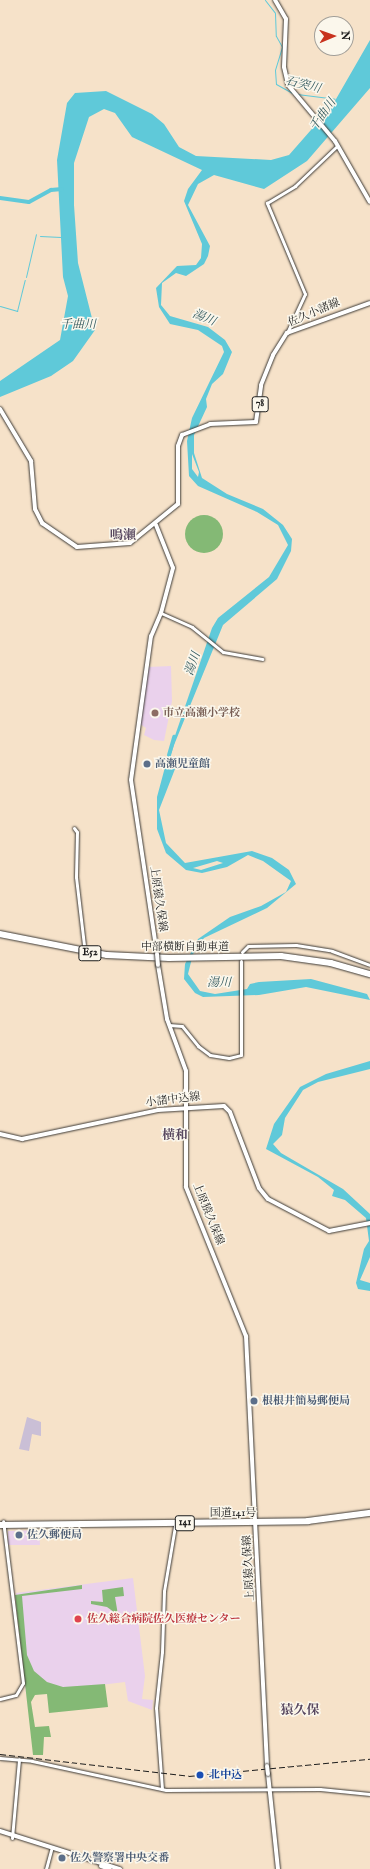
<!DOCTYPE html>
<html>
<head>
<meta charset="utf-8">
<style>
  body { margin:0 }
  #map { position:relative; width:370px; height:1869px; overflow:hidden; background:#f6e2c9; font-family:"IM FELL English","Noto Serif JP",serif }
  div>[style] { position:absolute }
  .built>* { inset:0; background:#ead1ec }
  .industrial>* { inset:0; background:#cabfd6 }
  .forest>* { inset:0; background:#84b975 }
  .round { border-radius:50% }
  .water>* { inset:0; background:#5fc9d9 }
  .stream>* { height:1px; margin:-0.5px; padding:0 0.5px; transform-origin:0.5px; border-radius:0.5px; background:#5fc9d9 }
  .river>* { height:4px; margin:-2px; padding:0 2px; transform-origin:2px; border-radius:2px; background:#5fc9d9 }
  .roads { filter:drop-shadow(0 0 1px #3d3a36) drop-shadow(0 0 1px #3d3a36) }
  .minor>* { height:3px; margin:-1.5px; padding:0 1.5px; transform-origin:1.5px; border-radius:1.5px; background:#fff }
  .major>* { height:4px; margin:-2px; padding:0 2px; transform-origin:2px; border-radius:2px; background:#fff }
  .highway>* { height:5.5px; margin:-2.75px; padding:0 2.75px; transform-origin:2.75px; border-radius:2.75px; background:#fff }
  .rail>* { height:1px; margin-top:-0.5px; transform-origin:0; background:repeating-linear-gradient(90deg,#1c1c1c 0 6px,transparent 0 9px) }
  .bridges { filter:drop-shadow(0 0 1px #3d3a36) drop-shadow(0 0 1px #3d3a36) }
  .major-bridge>* { height:4px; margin:-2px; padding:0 2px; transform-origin:2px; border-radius:2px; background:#fff }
  .dots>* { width:11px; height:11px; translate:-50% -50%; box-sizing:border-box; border:2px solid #fbf7ec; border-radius:50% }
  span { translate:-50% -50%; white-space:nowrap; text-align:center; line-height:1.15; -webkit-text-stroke:3px #fbf7ec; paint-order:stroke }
  .shield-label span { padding:1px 3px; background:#fbf7ec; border:1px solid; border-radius:3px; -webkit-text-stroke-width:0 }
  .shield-label { font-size:10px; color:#1c1c1c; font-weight:700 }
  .street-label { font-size:11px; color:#1c1c1c }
  .education-label { font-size:11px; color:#785e54; font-weight:700 }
  .left { translate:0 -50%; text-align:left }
  .service-label { font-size:11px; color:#4e5e75; font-weight:700 }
  .health-label { font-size:11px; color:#be3a42; font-weight:700 }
  .transit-label { font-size:11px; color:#164399; font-weight:700 }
  .water-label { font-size:12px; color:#33595e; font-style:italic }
  .quarter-label { font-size:13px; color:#584860; font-weight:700 }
  .north { position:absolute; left:314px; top:16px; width:40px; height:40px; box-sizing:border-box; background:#fbf7ec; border:1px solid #a29f99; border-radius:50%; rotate:88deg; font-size:11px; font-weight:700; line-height:16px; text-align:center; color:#1c1c1c }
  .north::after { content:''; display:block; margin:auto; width:14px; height:18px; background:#c8321e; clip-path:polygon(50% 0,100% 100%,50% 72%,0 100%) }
</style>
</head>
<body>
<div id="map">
  <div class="built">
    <div style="clip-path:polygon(171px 666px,172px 701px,164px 741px,154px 740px,144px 735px,146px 728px,140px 724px,148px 667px)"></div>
    <div style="clip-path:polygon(39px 1530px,40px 1545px,8px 1545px,8px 1531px)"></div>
    <div style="clip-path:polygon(133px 1578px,145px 1676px,142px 1699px,153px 1700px,152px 1710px,128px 1701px,125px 1682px,26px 1694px,16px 1593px)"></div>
  </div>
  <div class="industrial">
    <div style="clip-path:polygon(27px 1417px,41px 1422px,41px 1436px,32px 1434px,29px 1451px,19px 1449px)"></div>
  </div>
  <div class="forest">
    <div class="round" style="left:185px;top:515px;width:38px;height:38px"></div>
    <div style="clip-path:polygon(82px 1585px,82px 1589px,22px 1596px,27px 1655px,34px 1671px,47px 1682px,63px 1687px,105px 1684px,108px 1707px,49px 1713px,47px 1694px,35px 1695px,31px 1702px,35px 1727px,49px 1726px,51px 1737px,44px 1737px,43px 1755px,33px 1755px,15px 1595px)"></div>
    <div style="clip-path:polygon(123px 1587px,124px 1596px,115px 1597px,118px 1615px,107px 1607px,91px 1604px,91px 1601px,103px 1602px,102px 1590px)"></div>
  </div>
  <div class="water">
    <div style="clip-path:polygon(evenodd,370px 40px,370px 88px,307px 161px,264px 189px,214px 175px,198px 184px,188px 205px,210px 246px,208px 256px,204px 264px,186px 276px,176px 273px,162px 283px,161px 305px,170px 316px,208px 327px,225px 340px,232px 352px,223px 374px,212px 384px,206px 399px,207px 407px,194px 435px,194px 453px,202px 478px,227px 494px,263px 509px,283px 525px,292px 539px,291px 551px,277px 579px,223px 625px,174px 745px,170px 757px,175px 769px,159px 810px,166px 843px,185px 863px,252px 851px,272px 858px,289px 870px,296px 884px,267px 908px,204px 938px,193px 954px,188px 974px,200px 991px,215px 994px,247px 989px,250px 984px,259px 982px,311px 979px,367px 994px,370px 1000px,306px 987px,259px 995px,203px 997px,195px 993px,184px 979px,185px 964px,198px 939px,230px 917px,261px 906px,286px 892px,291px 881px,263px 861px,248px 855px,227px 867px,202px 873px,186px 870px,166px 853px,157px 829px,157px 797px,168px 756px,212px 628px,218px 618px,269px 577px,288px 545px,278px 525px,257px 512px,198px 486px,189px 476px,187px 441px,192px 418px,224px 352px,222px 346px,198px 330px,170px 324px,159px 307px,156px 288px,177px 266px,196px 265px,201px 258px,202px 244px,184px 201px,188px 189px,202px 170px,132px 137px,115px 113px,104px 109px,89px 117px,74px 163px,74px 205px,78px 263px,95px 330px,73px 361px,51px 376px,0 397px,0 381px,60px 340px,68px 296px,63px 277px,57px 160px,67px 103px,75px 93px,106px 91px,152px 114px,164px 124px,179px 147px,196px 156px,271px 160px,289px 155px,332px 106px,370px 40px,192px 454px,199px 472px,198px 477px,192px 469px,192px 454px,370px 40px,217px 861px,223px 863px,201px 870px,193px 868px,217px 861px)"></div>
    <div style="clip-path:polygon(370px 1061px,370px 1069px,318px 1082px,303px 1090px,285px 1118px,282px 1135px,273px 1144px,281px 1153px,343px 1189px,370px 1214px,370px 1257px,360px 1280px,370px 1283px,370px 1291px,358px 1289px,356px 1283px,364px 1249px,369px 1241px,366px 1218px,345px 1200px,332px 1196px,334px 1190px,318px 1177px,266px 1149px,274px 1124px,300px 1087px,326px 1074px)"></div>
  </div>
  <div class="stream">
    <div style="left:265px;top:0;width:16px;rotate:52deg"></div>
    <div style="left:275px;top:13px;width:23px;rotate:88deg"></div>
    <div style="left:276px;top:36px;width:13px;rotate:61deg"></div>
    <div style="left:282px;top:47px;width:24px;rotate:107deg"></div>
    <div style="left:275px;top:70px;width:14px;rotate:86deg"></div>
    <div style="left:276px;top:84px;width:18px;rotate:29deg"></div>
    <div style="left:297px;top:94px;width:38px;rotate:7deg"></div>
    <div style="left:40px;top:236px;width:21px;rotate:3deg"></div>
    <div style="left:26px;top:277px;width:44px;rotate:-76.9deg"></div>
    <div style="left:0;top:306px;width:18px;rotate:16deg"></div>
    <div style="left:17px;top:311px;width:32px;rotate:-76deg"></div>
  </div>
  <div class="river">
    <div style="left:0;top:198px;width:29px;rotate:8deg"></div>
    <div style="left:29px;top:202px;width:25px;rotate:-29deg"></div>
    <div style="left:51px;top:190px;width:11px;rotate:-5deg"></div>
    <div style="left:169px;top:755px;width:19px;rotate:-74deg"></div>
  </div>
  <div class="roads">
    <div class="minor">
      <div style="left:287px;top:333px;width:43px;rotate:-65.2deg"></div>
      <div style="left:305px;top:294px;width:99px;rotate:-112.7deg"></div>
      <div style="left:267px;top:203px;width:33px;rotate:-31deg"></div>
      <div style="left:295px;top:186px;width:58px;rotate:-43.6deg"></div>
      <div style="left:161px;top:613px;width:34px;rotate:24deg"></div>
      <div style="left:192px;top:627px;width:40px;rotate:39deg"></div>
      <div style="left:223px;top:652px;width:40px;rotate:10deg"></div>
      <div style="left:74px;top:828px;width:5px;rotate:53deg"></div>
      <div style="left:77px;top:832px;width:45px;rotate:91.3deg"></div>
      <div style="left:76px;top:877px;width:68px;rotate:83.3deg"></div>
      <div style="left:242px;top:952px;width:8px;rotate:-45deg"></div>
      <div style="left:248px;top:946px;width:48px;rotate:-1.2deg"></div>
      <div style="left:296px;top:945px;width:36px;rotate:9deg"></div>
      <div style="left:332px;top:951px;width:40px;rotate:20.2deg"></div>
      <div style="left:169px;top:1025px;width:13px;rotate:4deg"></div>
      <div style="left:182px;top:1026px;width:26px;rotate:51deg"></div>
      <div style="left:198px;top:1046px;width:15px;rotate:37deg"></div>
      <div style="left:210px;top:1055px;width:19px;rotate:9deg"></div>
      <div style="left:229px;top:1058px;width:12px;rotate:-14deg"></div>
      <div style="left:241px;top:1055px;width:94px;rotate:-90deg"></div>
      <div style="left:0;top:1699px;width:16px;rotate:-14deg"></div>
      <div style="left:16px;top:1695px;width:14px;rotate:-60deg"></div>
      <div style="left:23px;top:1683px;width:163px;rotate:-97deg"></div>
      <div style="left:0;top:1758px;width:32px;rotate:5deg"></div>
      <div style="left:32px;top:1761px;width:137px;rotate:12.2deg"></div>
      <div style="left:166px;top:1790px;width:154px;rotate:-0.4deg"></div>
      <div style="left:320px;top:1789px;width:50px;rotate:5.7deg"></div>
      <div style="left:162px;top:1789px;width:81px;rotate:-94.2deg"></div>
      <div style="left:156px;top:1708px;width:56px;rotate:-83.9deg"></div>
      <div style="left:162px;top:1652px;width:61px;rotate:-88.1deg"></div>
      <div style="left:164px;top:1591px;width:66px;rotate:-80.4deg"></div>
      <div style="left:12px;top:1838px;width:79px;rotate:-84.9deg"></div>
      <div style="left:46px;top:1869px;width:20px;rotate:-75deg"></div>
    </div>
    <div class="major">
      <div style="left:275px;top:0;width:22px;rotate:60deg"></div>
      <div style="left:286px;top:19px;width:48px;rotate:92.4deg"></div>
      <div style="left:284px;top:67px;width:18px;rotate:77deg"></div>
      <div style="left:288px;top:85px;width:73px;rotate:50deg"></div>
      <div style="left:335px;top:141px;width:70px;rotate:60.2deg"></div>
      <div style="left:0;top:409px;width:61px;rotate:59.2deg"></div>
      <div style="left:31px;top:461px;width:48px;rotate:85.2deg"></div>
      <div style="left:35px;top:509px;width:16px;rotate:63deg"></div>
      <div style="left:42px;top:523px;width:42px;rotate:34.4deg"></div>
      <div style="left:77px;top:547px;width:53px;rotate:-4.3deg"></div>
      <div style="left:130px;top:543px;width:62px;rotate:-39.1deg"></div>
      <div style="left:178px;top:504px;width:58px;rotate:-90deg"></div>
      <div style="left:178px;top:446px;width:12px;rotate:-70deg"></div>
      <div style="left:182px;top:435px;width:30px;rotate:-21deg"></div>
      <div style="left:210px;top:424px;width:46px;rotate:-2.5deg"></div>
      <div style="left:256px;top:422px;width:37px;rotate:-82deg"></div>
      <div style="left:261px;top:385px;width:32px;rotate:-68deg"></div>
      <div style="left:273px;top:355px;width:26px;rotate:-58deg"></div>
      <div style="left:287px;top:333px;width:88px;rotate:-19.9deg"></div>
      <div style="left:156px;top:525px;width:46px;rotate:68.4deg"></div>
      <div style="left:173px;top:568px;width:47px;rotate:104.9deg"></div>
      <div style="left:161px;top:613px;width:25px;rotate:113deg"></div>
      <div style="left:151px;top:636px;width:145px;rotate:97.9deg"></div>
      <div style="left:131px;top:780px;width:176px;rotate:81.5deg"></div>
      <div style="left:158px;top:965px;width:55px;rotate:80.5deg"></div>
      <div style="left:167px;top:1019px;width:55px;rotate:69.9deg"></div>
      <div style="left:186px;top:1071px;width:116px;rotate:90deg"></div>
      <div style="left:186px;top:1187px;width:161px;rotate:68.1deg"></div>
      <div style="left:246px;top:1336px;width:431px;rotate:87.2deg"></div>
      <div style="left:0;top:1134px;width:23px;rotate:13deg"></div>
      <div style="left:22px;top:1139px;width:139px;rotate:-12deg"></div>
      <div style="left:158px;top:1110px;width:66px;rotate:-3.5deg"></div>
      <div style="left:224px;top:1106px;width:8px;rotate:45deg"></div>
      <div style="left:230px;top:1112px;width:81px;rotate:69.1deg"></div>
      <div style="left:259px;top:1188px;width:14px;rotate:51deg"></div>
      <div style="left:268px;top:1199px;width:69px;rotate:27.7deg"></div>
      <div style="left:329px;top:1231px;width:42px;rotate:-11deg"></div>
      <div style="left:268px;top:1774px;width:96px;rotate:84deg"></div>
      <div style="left:0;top:1831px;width:126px;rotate:17.6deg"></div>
      <div style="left:101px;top:1866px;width:9px;rotate:18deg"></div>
    </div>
    <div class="highway">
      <div style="left:0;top:934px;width:109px;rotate:11.1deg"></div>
      <div style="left:107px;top:955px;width:62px;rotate:2.8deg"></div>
      <div style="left:169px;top:958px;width:112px;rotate:-1deg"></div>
      <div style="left:281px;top:956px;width:50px;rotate:8deg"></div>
      <div style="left:331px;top:963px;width:41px;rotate:15.8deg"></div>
      <div style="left:0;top:1525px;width:308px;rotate:-0.7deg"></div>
      <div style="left:308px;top:1521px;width:63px;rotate:-7.4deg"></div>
    </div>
  </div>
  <div class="rail">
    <div style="left:0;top:1754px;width:190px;rotate:6.6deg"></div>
    <div style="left:189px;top:1776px;width:182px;rotate:-5.4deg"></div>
  </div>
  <div class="bridges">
    <div class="major-bridge">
      <div style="left:157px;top:954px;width:11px;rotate:85deg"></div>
      <div style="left:267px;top:1766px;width:8px;rotate:83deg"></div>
    </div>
  </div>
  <div class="dots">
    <div style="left:155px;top:713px;background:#8d6e63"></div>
    <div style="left:147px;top:764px;background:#5c6f8a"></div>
    <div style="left:254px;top:1401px;background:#5c6f8a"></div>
    <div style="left:19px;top:1535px;background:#5c6f8a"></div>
    <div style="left:78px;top:1619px;background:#e0444e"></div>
    <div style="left:200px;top:1775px;background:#1a4fb4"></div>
    <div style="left:62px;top:1858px;background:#5c6f8a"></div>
  </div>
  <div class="shield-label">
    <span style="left:260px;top:404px">78</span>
    <span style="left:90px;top:953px">E52</span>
    <span style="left:185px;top:1523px">141</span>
  </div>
  <div class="street-label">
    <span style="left:314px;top:313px;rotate:-23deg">佐久小諸線</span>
    <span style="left:158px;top:899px;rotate:82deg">上原猿久保線</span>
    <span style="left:185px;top:947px">中部横断自動車道</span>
    <span style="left:173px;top:1100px;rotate:-7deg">小諸中込線</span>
    <span style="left:208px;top:1214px;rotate:68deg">上原猿久保線</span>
    <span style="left:233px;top:1513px">国道141号</span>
    <span style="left:249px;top:1568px;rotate:-93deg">上原猿久保線</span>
  </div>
  <div class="education-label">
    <span class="left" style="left:163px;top:713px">市立高瀬小学校</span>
  </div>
  <div class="service-label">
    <span class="left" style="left:155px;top:764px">高瀬児童館</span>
    <span class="left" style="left:262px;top:1401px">根根井簡易郵便局</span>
    <span class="left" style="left:27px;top:1535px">佐久郵便局</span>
    <span class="left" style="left:70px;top:1858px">佐久警察署中央交番</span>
  </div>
  <div class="health-label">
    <span class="left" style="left:87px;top:1619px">佐久総合病院佐久医療センター</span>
  </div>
  <div class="transit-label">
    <span class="left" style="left:209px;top:1775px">北中込</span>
  </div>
  <div class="water-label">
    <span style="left:303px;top:85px;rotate:14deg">石突川</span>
    <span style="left:323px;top:115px;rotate:-55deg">千曲川</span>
    <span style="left:204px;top:318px;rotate:23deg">湯川</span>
    <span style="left:78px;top:325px">千曲川</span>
    <span style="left:193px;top:664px;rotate:-71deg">湯川</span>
    <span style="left:219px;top:983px;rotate:1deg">湯川</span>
  </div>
  <div class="quarter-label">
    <span style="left:123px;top:536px">鳴瀬</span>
    <span style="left:175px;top:1136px">横和</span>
    <span style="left:300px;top:1711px">猿久保</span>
  </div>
  <div class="north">N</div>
</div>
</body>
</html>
